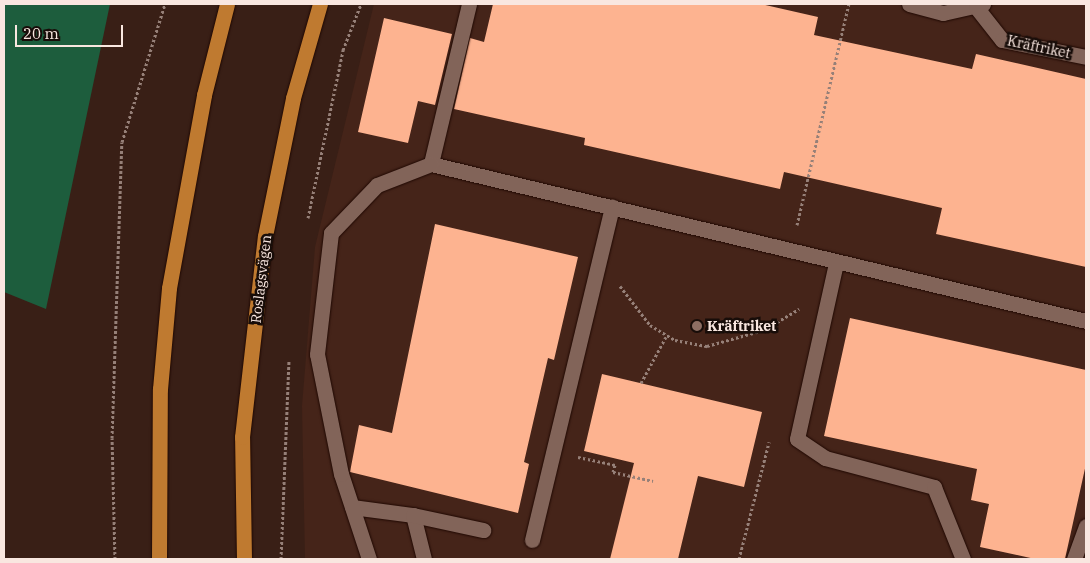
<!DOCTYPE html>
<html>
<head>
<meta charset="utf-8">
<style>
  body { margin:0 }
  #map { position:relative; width:1090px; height:563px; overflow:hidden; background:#391f16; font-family:"IBM Plex Serif",serif }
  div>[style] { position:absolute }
  .built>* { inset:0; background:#452419 }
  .green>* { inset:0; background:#1d5d3d }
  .building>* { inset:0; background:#fdb390 }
  .path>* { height:3px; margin-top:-1.5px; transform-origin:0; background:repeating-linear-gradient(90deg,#968078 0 2.5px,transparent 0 5px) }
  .roads { filter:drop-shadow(0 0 1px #1f0802) drop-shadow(0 0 1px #1f0802) }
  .lane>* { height:15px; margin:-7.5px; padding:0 7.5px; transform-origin:7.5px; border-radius:7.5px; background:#826459 }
  .street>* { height:15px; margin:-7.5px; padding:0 7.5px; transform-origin:7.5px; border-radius:7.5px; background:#826459 }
  .primary>* { height:15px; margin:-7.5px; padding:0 7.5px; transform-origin:7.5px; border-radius:7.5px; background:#bf7a30 }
  .dots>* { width:14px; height:14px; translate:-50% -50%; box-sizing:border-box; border:2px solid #180d09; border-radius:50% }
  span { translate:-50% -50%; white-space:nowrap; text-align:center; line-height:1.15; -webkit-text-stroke:5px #180d09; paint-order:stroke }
  .street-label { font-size:14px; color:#f9e7e0 }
  .poi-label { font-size:14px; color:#f9e7e0; font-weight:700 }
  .left { translate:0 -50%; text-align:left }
  .frame { position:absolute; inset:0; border:5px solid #f9e7e0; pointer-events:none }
  .scale { position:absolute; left:15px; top:25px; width:108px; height:22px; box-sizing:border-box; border:2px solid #f9e7e0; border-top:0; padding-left:6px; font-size:15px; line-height:18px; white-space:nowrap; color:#f9e7e0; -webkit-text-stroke:4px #180d09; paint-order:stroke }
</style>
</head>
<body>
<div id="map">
  <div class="built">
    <div style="clip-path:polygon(374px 4px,1086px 4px,1086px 559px,305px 559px,302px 406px,315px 247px)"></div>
  </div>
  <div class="green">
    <div style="clip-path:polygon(4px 4px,110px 4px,46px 309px,4px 292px)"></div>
  </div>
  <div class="building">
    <div style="clip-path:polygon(493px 4px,761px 4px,818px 17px,814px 35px,972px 69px,976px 54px,1086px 79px,1086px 267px,936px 234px,942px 208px,784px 172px,780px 189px,584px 145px,585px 138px,454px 109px,470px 38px,484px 42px)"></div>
    <div style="clip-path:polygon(384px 18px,452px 34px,435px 105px,418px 101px,408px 143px,358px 132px)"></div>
    <div style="clip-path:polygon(435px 224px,578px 257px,554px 360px,548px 358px,524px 462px,529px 464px,518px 513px,350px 472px,359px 425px,392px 433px)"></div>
    <div style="clip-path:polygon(850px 318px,1086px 370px,1086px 464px,1065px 559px,1035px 559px,980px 547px,989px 504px,971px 500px,977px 469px,824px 436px)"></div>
    <div style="clip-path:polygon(602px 374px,762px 412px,744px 487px,698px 476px,678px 559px,610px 559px,634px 463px,584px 451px)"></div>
  </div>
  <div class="path">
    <div style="left:308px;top:218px;width:172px;rotate:-78.2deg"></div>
    <div style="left:343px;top:50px;width:49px;rotate:-68.6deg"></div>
    <div style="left:797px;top:225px;width:227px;rotate:-76.8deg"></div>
    <div style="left:620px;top:286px;width:49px;rotate:52.4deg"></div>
    <div style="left:650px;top:325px;width:29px;rotate:31deg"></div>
    <div style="left:675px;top:340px;width:33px;rotate:11deg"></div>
    <div style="left:707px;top:346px;width:59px;rotate:-15.7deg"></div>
    <div style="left:764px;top:330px;width:41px;rotate:-31deg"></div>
    <div style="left:641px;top:383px;width:55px;rotate:-61.6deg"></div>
    <div style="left:578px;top:457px;width:38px;rotate:12deg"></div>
    <div style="left:615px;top:465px;width:7px;rotate:106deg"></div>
    <div style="left:613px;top:472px;width:41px;rotate:12.7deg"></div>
    <div style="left:115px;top:559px;width:121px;rotate:-91.4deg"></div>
    <div style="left:112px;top:438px;width:296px;rotate:-88.1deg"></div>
    <div style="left:122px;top:142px;width:145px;rotate:-72.7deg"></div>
    <div style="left:281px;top:559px;width:199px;rotate:-87.7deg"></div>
    <div style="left:739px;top:559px;width:121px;rotate:-75.6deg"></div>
  </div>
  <div class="roads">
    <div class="lane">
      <div style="left:836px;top:263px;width:180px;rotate:102.5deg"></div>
      <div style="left:797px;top:439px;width:34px;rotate:34deg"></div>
      <div style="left:825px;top:458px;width:113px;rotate:14.9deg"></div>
      <div style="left:934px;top:487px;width:78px;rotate:68.1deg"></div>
      <div style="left:352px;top:507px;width:62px;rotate:7.5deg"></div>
      <div style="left:413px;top:515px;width:45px;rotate:76deg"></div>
      <div style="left:413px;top:515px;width:72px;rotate:12.1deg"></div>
      <div style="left:532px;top:540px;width:343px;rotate:-76.5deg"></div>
      <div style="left:1074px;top:559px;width:35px;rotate:-70deg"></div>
    </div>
    <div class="street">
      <div style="left:469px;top:4px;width:164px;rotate:103.4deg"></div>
      <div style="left:431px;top:164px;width:674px;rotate:13.48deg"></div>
      <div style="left:909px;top:4px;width:35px;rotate:15deg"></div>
      <div style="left:943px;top:13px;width:41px;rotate:-12.7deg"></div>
      <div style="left:976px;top:7px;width:42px;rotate:51.8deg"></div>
      <div style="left:1002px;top:40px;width:86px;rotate:11.4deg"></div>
      <div style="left:369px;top:559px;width:89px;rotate:-108.2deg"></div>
      <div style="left:341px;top:474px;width:122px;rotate:-101.3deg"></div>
      <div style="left:317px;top:354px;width:122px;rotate:-83.4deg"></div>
      <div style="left:331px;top:233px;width:66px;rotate:-46.2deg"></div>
      <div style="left:377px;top:185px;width:58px;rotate:-21.3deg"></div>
    </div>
    <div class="primary">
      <div style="left:159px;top:559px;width:170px;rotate:-89.7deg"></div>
      <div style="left:160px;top:389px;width:101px;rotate:-84.9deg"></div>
      <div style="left:169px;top:288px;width:196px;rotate:-79.7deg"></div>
      <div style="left:204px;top:95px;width:94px;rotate:-75.8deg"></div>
      <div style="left:244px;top:559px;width:122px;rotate:-90.9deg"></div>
      <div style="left:242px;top:437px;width:202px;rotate:-83.5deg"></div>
      <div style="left:265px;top:236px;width:141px;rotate:-78.5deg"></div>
      <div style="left:293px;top:98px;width:98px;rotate:-74deg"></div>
    </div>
  </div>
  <div class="dots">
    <div style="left:697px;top:326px;background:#8d6e63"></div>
  </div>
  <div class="street-label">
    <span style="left:1039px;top:47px;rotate:12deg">Kräftriket</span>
    <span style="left:261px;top:279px;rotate:-83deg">Roslagsvägen</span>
  </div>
  <div class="poi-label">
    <span class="left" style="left:707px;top:326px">Kräftriket</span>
  </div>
  <div class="frame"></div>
  <div class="scale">20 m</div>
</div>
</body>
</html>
